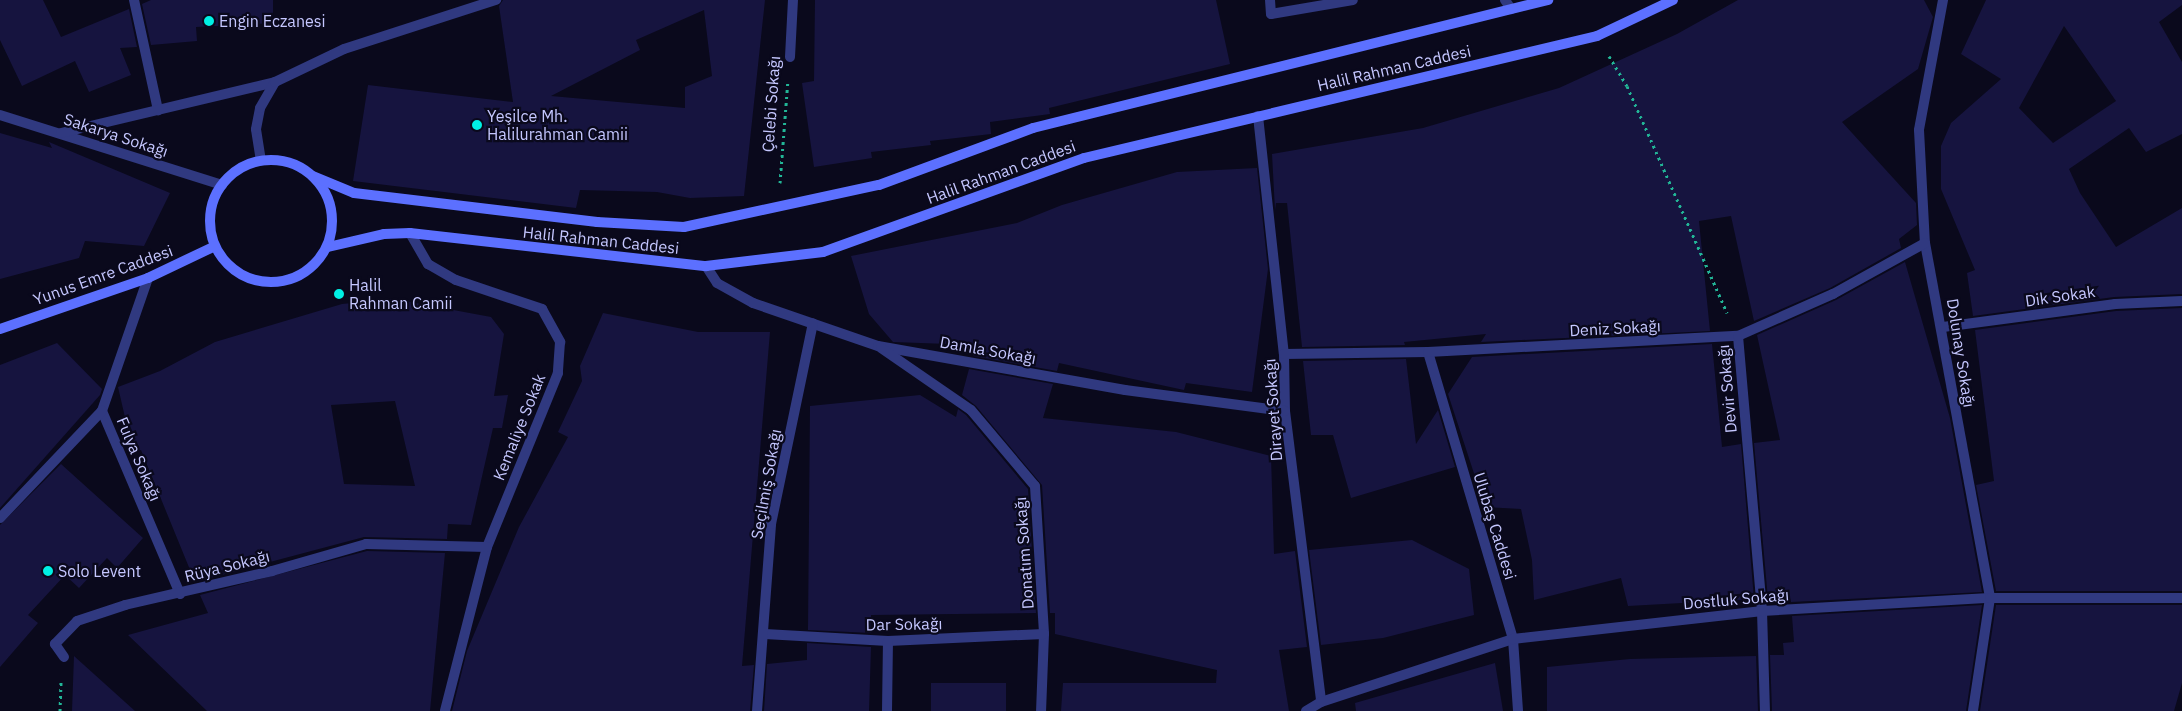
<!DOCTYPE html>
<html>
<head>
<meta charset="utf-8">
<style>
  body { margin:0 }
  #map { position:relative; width:2182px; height:711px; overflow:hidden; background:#0a091c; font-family:"IBM Plex Sans",sans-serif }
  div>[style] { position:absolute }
  .building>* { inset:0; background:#16143f }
  .path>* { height:3px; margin-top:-1.5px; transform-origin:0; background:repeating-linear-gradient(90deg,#22b697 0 2.5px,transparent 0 6.5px) }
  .street>* { height:10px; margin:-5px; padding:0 5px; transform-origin:5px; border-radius:5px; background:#303980 }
  .secondary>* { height:10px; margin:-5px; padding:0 5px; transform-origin:5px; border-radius:5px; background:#5c70ff }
  .secondary>.ring { margin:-5px; padding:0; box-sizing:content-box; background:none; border:10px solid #5c70ff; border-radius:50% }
  .dots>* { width:14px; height:14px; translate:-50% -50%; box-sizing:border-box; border:2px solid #0a091c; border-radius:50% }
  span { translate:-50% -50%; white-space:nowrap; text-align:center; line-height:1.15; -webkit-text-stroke:4.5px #0a091c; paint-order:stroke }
  .poi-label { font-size:16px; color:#c5c7ff }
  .left { translate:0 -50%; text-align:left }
  .street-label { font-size:16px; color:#c5c7ff }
</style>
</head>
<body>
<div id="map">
  <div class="building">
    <div style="clip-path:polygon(0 0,43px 0,61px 37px,129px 9px,137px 47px,120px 48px,131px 75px,89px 92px,75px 61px,22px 86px,0 40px)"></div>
    <div style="clip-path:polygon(151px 0,273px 0,273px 23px,196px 27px,197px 41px,151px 45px,142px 4px)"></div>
    <div style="clip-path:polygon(evenodd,503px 0,765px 0,744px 196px,690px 198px,657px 192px,580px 190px,576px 208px,353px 181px,368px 85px,513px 102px,499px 6px,503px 0,704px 10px,712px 76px,685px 87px,685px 108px,551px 96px,640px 50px,636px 40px,704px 10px)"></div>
    <div style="clip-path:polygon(815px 0,1216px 0,1230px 64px,1049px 108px,1050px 114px,990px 122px,991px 134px,930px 141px,931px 145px,871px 152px,872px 158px,814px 167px,802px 83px,814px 81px)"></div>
    <div style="clip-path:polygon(1738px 0,1924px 0,1933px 17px,1918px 69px,1842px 122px,1916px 203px,1917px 225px,1899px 239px,1901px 248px,1830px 288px,1754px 321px,1731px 216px,1699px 221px,1710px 331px,1481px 342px,1486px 334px,1404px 342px,1405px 345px,1302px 347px,1287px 203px,1276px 203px,1275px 210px,1272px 154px,1423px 128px,1559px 88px,1677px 34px)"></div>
    <div style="clip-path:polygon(evenodd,1986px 0,2182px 0,2182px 5px,2159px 22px,2182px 62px,2182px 134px,2146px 152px,2129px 128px,2069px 169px,2080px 193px,2116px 247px,2182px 208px,2182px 294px,2114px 297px,1973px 316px,1967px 273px,1975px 270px,1941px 189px,1941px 146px,1951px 123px,2001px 79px,1961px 54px,1986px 0,2064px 26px,2116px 101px,2053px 143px,2019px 108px,2064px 26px)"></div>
    <div style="clip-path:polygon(0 133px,52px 148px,49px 142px,170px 193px,144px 246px,85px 241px,79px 258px,0 279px)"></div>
    <div style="clip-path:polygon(1257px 168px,1268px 269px,1252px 392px,1186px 383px,1184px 390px,1059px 363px,1057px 371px,973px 356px,976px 345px,893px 342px,869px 314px,851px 256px,1017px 223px,1062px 205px,1177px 172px)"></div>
    <div style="clip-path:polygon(1905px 262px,1950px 418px,1982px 592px,1791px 602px,1790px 598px,1768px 599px,1754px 443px,1780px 440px,1757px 335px,1836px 300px)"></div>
    <div style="clip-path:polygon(evenodd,394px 299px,491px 317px,504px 334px,494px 396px,508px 395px,502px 428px,493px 428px,471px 525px,448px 524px,447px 539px,364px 537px,195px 582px,141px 450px,133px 452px,118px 387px,160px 371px,215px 342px,342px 304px,394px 299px,395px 401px,415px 486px,344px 484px,331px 405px,395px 401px)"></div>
    <div style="clip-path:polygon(2182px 308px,2182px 591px,1996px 591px,1976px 485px,1994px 481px,1975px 330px,2116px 311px)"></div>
    <div style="clip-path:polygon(603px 313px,698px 332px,770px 332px,742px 666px,754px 665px,750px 711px,452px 711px,467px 651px,519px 527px,568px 437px,558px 432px,582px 381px,580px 366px)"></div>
    <div style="clip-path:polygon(57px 343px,102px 389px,100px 395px,0 508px,0 365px)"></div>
    <div style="clip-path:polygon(1712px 344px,1722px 447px,1741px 444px,1754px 599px,1628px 606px,1621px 578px,1534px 600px,1532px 560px,1521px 509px,1485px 507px,1448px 394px,1472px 357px)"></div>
    <div style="clip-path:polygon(1406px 359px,1416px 444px,1438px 410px,1455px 467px,1351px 498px,1333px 435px,1311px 435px,1303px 361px)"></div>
    <div style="clip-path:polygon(969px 369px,1053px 384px,1043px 418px,1176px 432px,1271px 456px,1274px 554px,1295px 551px,1307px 647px,1279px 650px,1289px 711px,1061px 711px,1063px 683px,1216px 683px,1217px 670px,1055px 634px,1055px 613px,1050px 613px,1042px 485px,976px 406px,962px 395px)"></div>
    <div style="clip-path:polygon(920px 395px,956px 417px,958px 409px,966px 415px,1028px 489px,1036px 613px,871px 615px,871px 633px,808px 630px,810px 406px)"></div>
    <div style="clip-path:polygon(61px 464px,143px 538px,117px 568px,107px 558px,79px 588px,65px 575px,28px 615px,38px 623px,0 667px,0 525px)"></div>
    <div style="clip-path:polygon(1412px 540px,1469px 569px,1474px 615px,1383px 638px,1321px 645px,1309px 550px)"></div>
    <div style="clip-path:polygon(367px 551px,445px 553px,430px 711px,207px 711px,128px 635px,208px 613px,200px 595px)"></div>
    <div style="clip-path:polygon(1982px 605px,1966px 711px,1772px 711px,1770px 655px,1784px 655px,1783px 643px,1794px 642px,1792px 616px)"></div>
    <div style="clip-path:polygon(1996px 605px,2182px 605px,2182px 683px,2174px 711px,1980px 711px)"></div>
    <div style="clip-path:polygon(807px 643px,871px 647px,869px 711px,764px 711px,767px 664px,807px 660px)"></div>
    <div style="clip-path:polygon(74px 656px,135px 711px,72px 711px)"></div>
    <div style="clip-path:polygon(1756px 656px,1758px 711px,1547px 711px,1547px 667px,1630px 659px)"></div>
    <div style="clip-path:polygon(1495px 663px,1503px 711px,1356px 711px,1355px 703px)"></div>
    <div style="clip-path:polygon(931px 683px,1006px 683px,1006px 711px,931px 711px)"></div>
  </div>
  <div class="path">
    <div style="left:1609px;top:56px;width:35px;rotate:59deg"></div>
    <div style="left:1627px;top:86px;width:248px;rotate:66.2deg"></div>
    <div style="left:780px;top:183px;width:103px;rotate:-85.6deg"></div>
    <div style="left:60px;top:711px;width:31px;rotate:-88deg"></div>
  </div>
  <div class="street">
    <div style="left:134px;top:0;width:113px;rotate:77.7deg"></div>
    <div style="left:1270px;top:0;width:14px;rotate:86deg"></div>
    <div style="left:1271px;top:14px;width:83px;rotate:-9.7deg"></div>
    <div style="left:1505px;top:0;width:11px;rotate:56deg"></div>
    <div style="left:1943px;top:0;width:132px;rotate:100.5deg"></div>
    <div style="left:1919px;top:130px;width:113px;rotate:87deg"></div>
    <div style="left:1925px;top:243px;width:361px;rotate:79.6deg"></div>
    <div style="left:1990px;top:598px;width:114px;rotate:98.6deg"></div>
    <div style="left:790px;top:57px;width:57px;rotate:-87deg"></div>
    <div style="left:0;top:115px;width:233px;rotate:17.5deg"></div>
    <div style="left:1258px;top:116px;width:239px;rotate:83.8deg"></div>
    <div style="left:1284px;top:354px;width:57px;rotate:89deg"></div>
    <div style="left:1285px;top:411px;width:293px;rotate:82.9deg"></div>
    <div style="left:61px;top:133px;width:220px;rotate:-13.4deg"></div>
    <div style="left:261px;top:161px;width:32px;rotate:-99deg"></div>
    <div style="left:256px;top:129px;width:21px;rotate:-79deg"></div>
    <div style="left:260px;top:108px;width:30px;rotate:-60deg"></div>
    <div style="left:275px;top:82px;width:76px;rotate:-25.6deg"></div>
    <div style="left:344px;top:49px;width:160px;rotate:-17.9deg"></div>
    <div style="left:410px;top:233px;width:36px;rotate:60deg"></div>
    <div style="left:428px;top:264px;width:32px;rotate:30deg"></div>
    <div style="left:456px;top:280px;width:91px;rotate:18.6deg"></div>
    <div style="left:542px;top:309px;width:38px;rotate:61deg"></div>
    <div style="left:560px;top:342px;width:31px;rotate:94deg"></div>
    <div style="left:558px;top:373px;width:188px;rotate:112.2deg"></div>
    <div style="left:487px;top:547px;width:169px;rotate:104.4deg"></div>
    <div style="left:706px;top:266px;width:20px;rotate:57deg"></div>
    <div style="left:717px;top:283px;width:41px;rotate:29.1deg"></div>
    <div style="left:753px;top:303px;width:132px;rotate:19deg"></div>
    <div style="left:878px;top:346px;width:251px;rotate:10.1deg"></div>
    <div style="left:1125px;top:390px;width:161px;rotate:7.5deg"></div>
    <div style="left:148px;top:278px;width:141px;rotate:109.1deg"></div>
    <div style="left:102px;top:411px;width:199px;rotate:66.9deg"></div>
    <div style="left:1943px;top:327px;width:174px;rotate:-7.6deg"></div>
    <div style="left:2115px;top:304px;width:67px;rotate:-2.6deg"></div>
    <div style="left:1738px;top:336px;width:276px;rotate:85deg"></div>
    <div style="left:1762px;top:611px;width:100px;rotate:88.3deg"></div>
    <div style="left:881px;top:348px;width:109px;rotate:34.6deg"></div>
    <div style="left:971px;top:410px;width:99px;rotate:49.9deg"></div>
    <div style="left:1035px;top:486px;width:148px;rotate:86.5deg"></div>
    <div style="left:1044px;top:634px;width:77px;rotate:92.2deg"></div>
    <div style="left:1428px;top:352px;width:299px;rotate:73.5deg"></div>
    <div style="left:1513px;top:639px;width:72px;rotate:86deg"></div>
    <div style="left:1284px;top:354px;width:144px;rotate:-0.8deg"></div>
    <div style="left:1428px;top:352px;width:310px;rotate:-3deg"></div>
    <div style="left:1738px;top:336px;width:104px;rotate:-23.9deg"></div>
    <div style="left:1833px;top:294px;width:105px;rotate:-29deg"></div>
    <div style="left:0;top:518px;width:148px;rotate:-46.4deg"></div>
    <div style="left:765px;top:634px;width:123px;rotate:3.3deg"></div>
    <div style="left:888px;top:641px;width:156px;rotate:-2.6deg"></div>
    <div style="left:64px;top:657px;width:16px;rotate:-125deg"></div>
    <div style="left:55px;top:644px;width:32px;rotate:-46deg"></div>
    <div style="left:77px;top:621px;width:51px;rotate:-18.4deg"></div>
    <div style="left:125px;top:605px;width:151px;rotate:-13deg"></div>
    <div style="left:272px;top:571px;width:98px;rotate:-16deg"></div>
    <div style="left:366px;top:544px;width:121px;rotate:1.4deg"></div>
    <div style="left:757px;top:711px;width:188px;rotate:-85.7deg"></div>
    <div style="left:771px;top:524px;width:205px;rotate:-78.2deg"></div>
    <div style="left:887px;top:711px;width:70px;rotate:-89.2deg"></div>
    <div style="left:1306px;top:711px;width:17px;rotate:-31deg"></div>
    <div style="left:1321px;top:702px;width:202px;rotate:-18.2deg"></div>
    <div style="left:1513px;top:639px;width:251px;rotate:-6.4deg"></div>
    <div style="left:1762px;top:611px;width:228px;rotate:-3.3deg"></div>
    <div style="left:1990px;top:598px;width:192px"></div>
  </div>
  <div class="secondary">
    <div class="ring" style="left:210px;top:160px;width:112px;height:112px"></div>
    <div style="left:313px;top:176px;width:44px;rotate:22.5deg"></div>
    <div style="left:354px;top:193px;width:245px;rotate:6.8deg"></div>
    <div style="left:597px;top:222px;width:87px;rotate:3.3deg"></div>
    <div style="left:684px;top:227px;width:199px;rotate:-12.2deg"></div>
    <div style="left:879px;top:185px;width:164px;rotate:-20.3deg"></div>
    <div style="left:1033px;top:128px;width:531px;rotate:-13.96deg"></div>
    <div style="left:328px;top:247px;width:57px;rotate:-13.1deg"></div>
    <div style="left:384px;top:234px;width:26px;rotate:-2deg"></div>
    <div style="left:410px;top:233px;width:298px;rotate:6.4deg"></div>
    <div style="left:706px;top:266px;width:118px;rotate:-6.8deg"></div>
    <div style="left:823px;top:252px;width:277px;rotate:-19.8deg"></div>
    <div style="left:1084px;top:158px;width:527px;rotate:-13.38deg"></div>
    <div style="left:1597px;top:36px;width:84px;rotate:-25.3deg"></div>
    <div style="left:0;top:329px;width:157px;rotate:-19deg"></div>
    <div style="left:148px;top:278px;width:74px;rotate:-25.5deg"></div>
  </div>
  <div class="dots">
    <div style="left:209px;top:21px;background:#00f0e4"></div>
    <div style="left:477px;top:125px;background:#00f0e4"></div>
    <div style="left:339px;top:294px;background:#00f0e4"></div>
    <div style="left:48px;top:571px;background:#00f0e4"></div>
  </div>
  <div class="poi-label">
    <span class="left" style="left:219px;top:21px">Engin Eczanesi</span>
    <span class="left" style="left:487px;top:125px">Yeşilce Mh.<br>Halilurahman Camii</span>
    <span class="left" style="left:349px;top:294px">Halil<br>Rahman Camii</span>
    <span class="left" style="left:58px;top:571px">Solo Levent</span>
  </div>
  <div class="street-label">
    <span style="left:1394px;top:68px;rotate:-13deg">Halil Rahman Caddesi</span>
    <span style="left:771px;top:104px;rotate:-86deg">Çelebi Sokağı</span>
    <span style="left:116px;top:135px;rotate:18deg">Sakarya Sokağı</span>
    <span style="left:1001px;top:172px;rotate:-20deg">Halil Rahman Caddesi</span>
    <span style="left:601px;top:240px;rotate:6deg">Halil Rahman Caddesi</span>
    <span style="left:103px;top:275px;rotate:-20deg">Yunus Emre Caddesi</span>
    <span style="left:2060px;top:296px;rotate:-8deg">Dik Sokak</span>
    <span style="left:1615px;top:328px;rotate:-3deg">Deniz Sokağı</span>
    <span style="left:988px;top:350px;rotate:10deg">Damla Sokağı</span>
    <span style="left:1961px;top:353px;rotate:81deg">Dolunay Sokağı</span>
    <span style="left:1727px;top:389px;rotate:-95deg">Devir Sokağı</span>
    <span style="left:1273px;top:410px;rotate:-94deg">Dirayet Sokağı</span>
    <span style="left:519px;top:427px;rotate:-68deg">Kemaliye Sokak</span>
    <span style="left:139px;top:459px;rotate:67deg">Fulya Sokağı</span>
    <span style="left:766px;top:484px;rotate:-80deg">Seçilmiş Sokağı</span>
    <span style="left:1495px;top:526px;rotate:73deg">Ulubaş Caddesi</span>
    <span style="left:1024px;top:553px;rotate:-94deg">Donatım Sokağı</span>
    <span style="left:227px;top:566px;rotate:-14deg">Rüya Sokağı</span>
    <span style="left:1736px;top:599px;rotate:-5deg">Dostluk Sokağı</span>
    <span style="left:904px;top:624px;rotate:-1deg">Dar Sokağı</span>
  </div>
</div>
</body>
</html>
